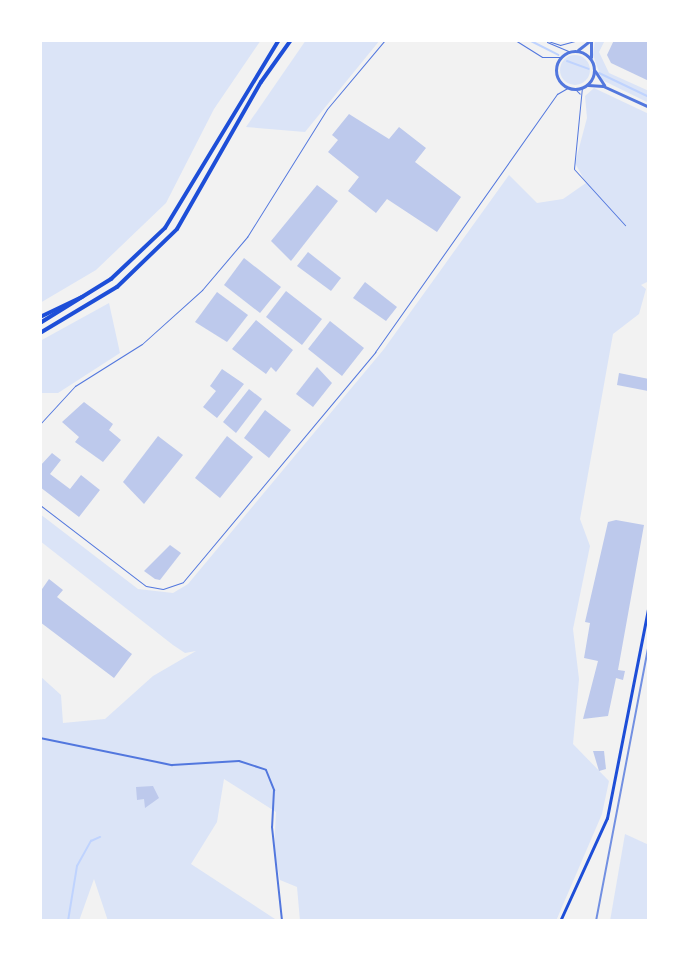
<!DOCTYPE html>
<html>
<head>
<meta charset="utf-8">
<style>
  body { margin:0 }
  #map { position:relative; width:689px; height:961px; overflow:hidden; background:#f2f2f2; font-family:"Roboto Serif",serif }
  div>[style] { position:absolute }
  .green>* { inset:0; background:#dbe4f7 }
  .round { border-radius:50% }
  .stream>* { height:2px; margin:-1px; padding:0 1px; transform-origin:1px; border-radius:1px; background:#bfd3fe }
  .building>* { inset:0; background:#bdc9ec }
  .service>* { height:1px; margin:-0.5px; padding:0 0.5px; transform-origin:0.5px; border-radius:0.5px; background:#5277de }
  .minor>* { height:2px; margin:-1px; padding:0 1px; transform-origin:1px; border-radius:1px; background:#5277de }
  .tertiary>* { height:3px; margin:-1.5px; padding:0 1.5px; transform-origin:1.5px; border-radius:1.5px; background:#5277de }
  .tertiary>.ring { margin:-1.5px; padding:0; box-sizing:content-box; background:none; border:3px solid #5277de; border-radius:50% }
  .primary>* { height:3px; margin:-1.5px; padding:0 1.5px; transform-origin:1.5px; border-radius:1.5px; background:#1d4ed8 }
  .motorway>* { height:4px; margin:-2px; padding:0 2px; transform-origin:2px; border-radius:2px; background:#1d4ed8 }
  .rail>* { height:2px; margin:-1px; padding:0 1px; transform-origin:1px; border-radius:1px; background:#7290e2 }
  span { translate:-50% -50%; white-space:nowrap; text-align:center; line-height:1.15; -webkit-text-stroke:7px #fff; paint-order:stroke }
  .frame { position:absolute; inset:0; border:42px solid #fff; pointer-events:none }
</style>
</head>
<body>
<div id="map">
  <div class="green">
    <div style="clip-path:polygon(40px 40px,261px 40px,214px 109px,166px 203px,96px 270px,40px 303px)"></div>
    <div style="clip-path:polygon(306px 40px,380px 40px,305px 132px,246px 127px)"></div>
    <div style="clip-path:polygon(595px 40px,605px 40px,599px 52px,609px 73px,649px 91px,649px 103px,602px 80px,593px 55px)"></div>
    <div class="round" style="left:560px;top:55px;width:30px;height:30px"></div>
    <div style="clip-path:polygon(594px 88px,649px 114px,649px 281px,641px 285px,646px 289px,639px 314px,613px 334px,580px 519px,590px 546px,573px 629px,579px 679px,573px 744px,609px 781px,602px 814px,556px 921px,300px 921px,297px 887px,280px 880px,274px 849px,276px 812px,224px 779px,217px 822px,191px 864px,278px 921px,108px 921px,94px 879px,79px 921px,40px 921px,40px 676px,61px 695px,63px 723px,105px 719px,153px 676px,196px 651px,185px 653px,173px 645px,40px 541px,40px 514px,138px 589px,173px 593px,188px 584px,384px 349px,509px 175px,537px 203px,563px 199px,586px 183px,575px 163px,587px 118px,585px 96px)"></div>
    <div style="clip-path:polygon(109px 303px,120px 353px,58px 393px,40px 393px,40px 341px)"></div>
    <div style="clip-path:polygon(625px 834px,649px 845px,649px 921px,610px 921px)"></div>
  </div>
  <div class="stream">
    <div style="left:529px;top:40px;width:33px;rotate:27deg"></div>
    <div style="left:567px;top:61px;width:23px;rotate:20deg"></div>
    <div style="left:599px;top:73px;width:55px;rotate:25.6deg"></div>
    <div style="left:68px;top:921px;width:56px;rotate:-80.7deg"></div>
    <div style="left:77px;top:866px;width:29px;rotate:-61deg"></div>
    <div style="left:91px;top:841px;width:10px;rotate:-24deg"></div>
  </div>
  <div class="building">
    <div style="clip-path:polygon(614px 40px,649px 40px,649px 81px,611px 63px,607px 55px)"></div>
    <div style="clip-path:polygon(349px 114px,389px 139px,399px 127px,426px 148px,415px 162px,461px 197px,437px 232px,387px 199px,376px 213px,348px 191px,359px 177px,328px 152px,338px 140px,332px 135px)"></div>
    <div style="clip-path:polygon(317px 185px,338px 201px,291px 261px,271px 241px)"></div>
    <div style="clip-path:polygon(308px 252px,341px 278px,331px 291px,297px 266px)"></div>
    <div style="clip-path:polygon(244px 258px,281px 287px,260px 313px,224px 285px)"></div>
    <div style="clip-path:polygon(365px 282px,397px 307px,386px 321px,353px 298px)"></div>
    <div style="clip-path:polygon(286px 291px,322px 319px,302px 345px,266px 317px)"></div>
    <div style="clip-path:polygon(217px 292px,248px 315px,227px 342px,195px 322px)"></div>
    <div style="clip-path:polygon(256px 320px,293px 350px,276px 372px,271px 367px,266px 374px,232px 349px)"></div>
    <div style="clip-path:polygon(330px 321px,364px 348px,342px 376px,308px 349px)"></div>
    <div style="clip-path:polygon(317px 367px,332px 383px,313px 407px,296px 394px)"></div>
    <div style="clip-path:polygon(222px 369px,244px 384px,217px 418px,203px 407px,216px 391px,210px 386px)"></div>
    <div style="clip-path:polygon(619px 373px,649px 379px,648px 391px,617px 385px)"></div>
    <div style="clip-path:polygon(249px 389px,262px 399px,236px 433px,223px 422px)"></div>
    <div style="clip-path:polygon(84px 402px,113px 424px,109px 430px,121px 440px,103px 462px,75px 442px,79px 437px,62px 422px)"></div>
    <div style="clip-path:polygon(265px 410px,291px 430px,269px 458px,244px 438px)"></div>
    <div style="clip-path:polygon(158px 436px,183px 455px,144px 504px,123px 482px)"></div>
    <div style="clip-path:polygon(227px 436px,253px 457px,220px 498px,195px 478px)"></div>
    <div style="clip-path:polygon(52px 453px,61px 460px,50px 474px,70px 489px,81px 475px,100px 490px,79px 517px,40px 487px,40px 466px)"></div>
    <div style="clip-path:polygon(616px 520px,644px 525px,618px 670px,625px 671px,623px 680px,616px 678px,608px 716px,583px 719px,598px 661px,584px 658px,590px 623px,585px 622px,608px 522px)"></div>
    <div style="clip-path:polygon(170px 545px,181px 553px,160px 580px,155px 579px,144px 571px)"></div>
    <div style="clip-path:polygon(49px 579px,63px 590px,57px 597px,132px 654px,114px 678px,40px 622px,40px 592px)"></div>
    <div style="clip-path:polygon(593px 751px,604px 751px,606px 769px,599px 771px)"></div>
    <div style="clip-path:polygon(153px 786px,159px 798px,145px 808px,144px 799px,137px 800px,136px 787px)"></div>
  </div>
  <div class="service">
    <div style="left:515px;top:40px;width:32px;rotate:32deg"></div>
    <div style="left:542px;top:57px;width:19px"></div>
    <div style="left:545px;top:40px;width:16px;rotate:18deg"></div>
    <div style="left:560px;top:45px;width:20px;rotate:-15deg"></div>
    <div style="left:547px;top:42px;width:25px;rotate:23deg"></div>
    <div style="left:582px;top:87px;width:82px;rotate:95.6deg"></div>
    <div style="left:574px;top:169px;width:76px;rotate:47.7deg"></div>
    <div style="left:574px;top:88px;width:8px;rotate:45deg"></div>
    <div style="left:40px;top:424px;width:52px;rotate:-47.4deg"></div>
    <div style="left:75px;top:386px;width:79px;rotate:-32.1deg"></div>
    <div style="left:142px;top:344px;width:81px;rotate:-42deg"></div>
    <div style="left:202px;top:290px;width:70px;rotate:-49.7deg"></div>
    <div style="left:247px;top:237px;width:151px;rotate:-58deg"></div>
    <div style="left:327px;top:109px;width:90px;rotate:-50deg"></div>
    <div style="left:40px;top:505px;width:133px;rotate:37.4deg"></div>
    <div style="left:146px;top:586px;width:17px;rotate:10deg"></div>
    <div style="left:163px;top:589px;width:21px;rotate:-19deg"></div>
    <div style="left:183px;top:582px;width:300px;rotate:-50.1deg"></div>
    <div style="left:375px;top:352px;width:316px;rotate:-54.8deg"></div>
    <div style="left:557px;top:94px;width:14px;rotate:-30deg"></div>
  </div>
  <div class="minor">
    <div style="left:40px;top:738px;width:135px;rotate:11.6deg"></div>
    <div style="left:172px;top:765px;width:67px;rotate:-3.4deg"></div>
    <div style="left:239px;top:761px;width:28px;rotate:18deg"></div>
    <div style="left:266px;top:770px;width:22px;rotate:68deg"></div>
    <div style="left:274px;top:790px;width:37px;rotate:93deg"></div>
    <div style="left:272px;top:827px;width:95px;rotate:83.9deg"></div>
  </div>
  <div class="tertiary">
    <div style="left:578px;top:50px;width:16px;rotate:-38deg"></div>
    <div class="ring" style="left:556px;top:51px;width:35px;height:35px"></div>
    <div style="left:591px;top:57px;width:17px;rotate:-90deg"></div>
    <div style="left:595px;top:71px;width:17px;rotate:57deg"></div>
    <div style="left:588px;top:85px;width:15px;rotate:4deg"></div>
    <div style="left:603px;top:86px;width:51px;rotate:24.5deg"></div>
  </div>
  <div class="primary">
    <div style="left:560px;top:921px;width:113px;rotate:-65.5deg"></div>
    <div style="left:607px;top:818px;width:219px;rotate:-78.9deg"></div>
  </div>
  <div class="motorway">
    <div style="left:40px;top:317px;width:47px;rotate:-25.5deg"></div>
    <div style="left:40px;top:323px;width:84px;rotate:-31.8deg"></div>
    <div style="left:111px;top:279px;width:74px;rotate:-43.4deg"></div>
    <div style="left:165px;top:228px;width:220px;rotate:-58.8deg"></div>
    <div style="left:40px;top:333px;width:90px;rotate:-30.9deg"></div>
    <div style="left:117px;top:287px;width:83px;rotate:-44deg"></div>
    <div style="left:177px;top:229px;width:169px;rotate:-60.3deg"></div>
    <div style="left:261px;top:82px;width:52px;rotate:-54.5deg"></div>
  </div>
  <div class="rail">
    <div style="left:596px;top:921px;width:284px;rotate:-79.2deg"></div>
  </div>
  <div class="frame"></div>
</div>
</body>
</html>
